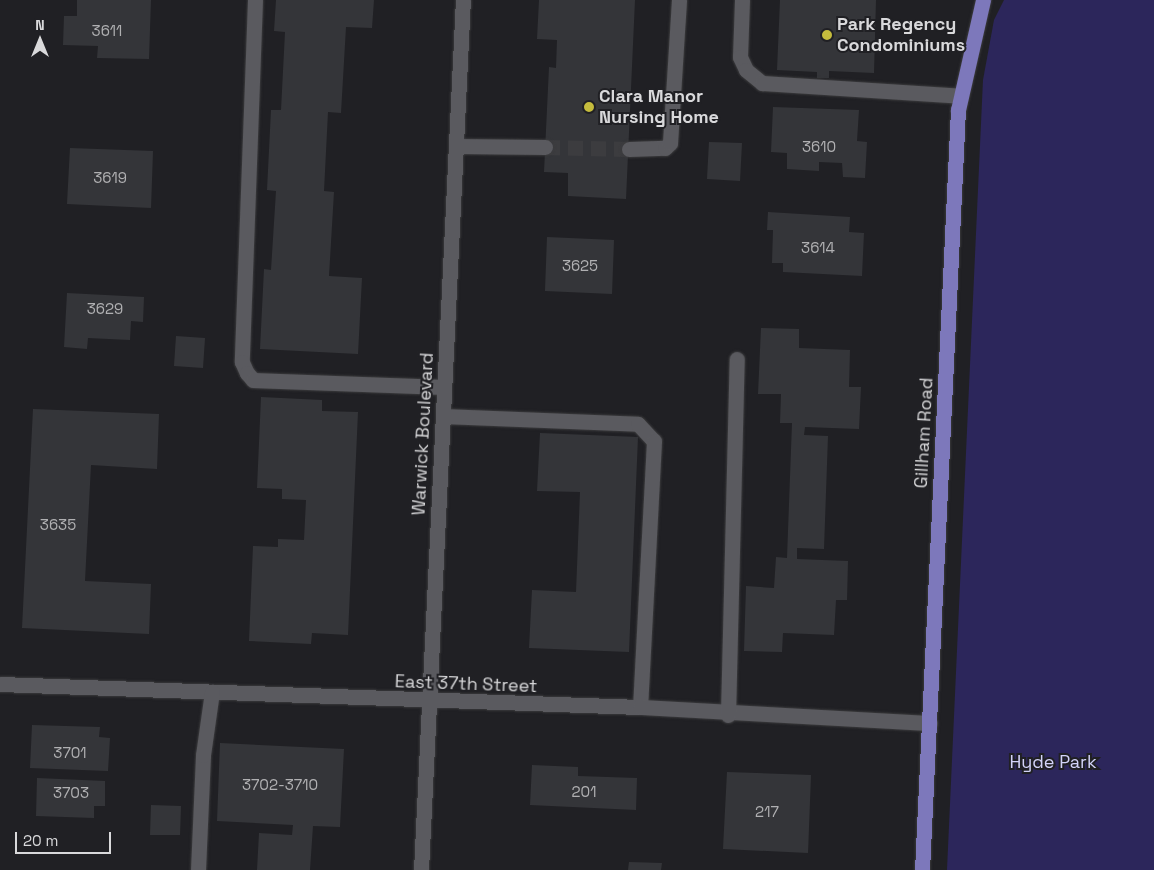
<!DOCTYPE html>
<html>
<head>
<meta charset="utf-8">
<style>
  body { margin:0 }
  #map { position:relative; width:1154px; height:870px; overflow:hidden; background:#202024; font-family:"Space Grotesk",sans-serif }
  div>[style] { position:absolute }
  .green>* { inset:0; background:#2c265b }
  .building>* { inset:0; background:#343539 }
  .minor-tunnel>* { height:15px; margin-top:-7.5px; transform-origin:0; background:repeating-linear-gradient(90deg,#3c3c3f 0 15px,transparent 0 23px) }
  .roads { filter:drop-shadow(0 0 1px #3c3c3e) drop-shadow(0 0 1px #3c3c3e) }
  .minor>* { height:15px; margin:-7.5px; padding:0 7.5px; transform-origin:7.5px; border-radius:7.5px; background:#5a5a5f }
  .major>* { height:15px; margin:-7.5px; padding:0 7.5px; transform-origin:7.5px; border-radius:7.5px; background:#7d78bb }
  .dots>* { width:14px; height:14px; translate:-50% -50%; box-sizing:border-box; border:2px solid #202024; border-radius:50% }
  span { translate:-50% -50%; white-space:nowrap; text-align:center; line-height:1.15; -webkit-text-stroke:4px #202024; paint-order:stroke }
  .number-label { font-size:15px; color:#b0b0b2 }
  .number-label span { -webkit-text-stroke-width:0 }
  .poi-label { font-size:18px; color:#d9d9db; font-weight:700 }
  .left { translate:0 -50%; text-align:left }
  .street-label { font-size:18px; color:#d9d9db }
  .park-label { font-size:18px; color:#d3d3f9 }
  .north { position:absolute; left:15px; top:15px; width:50px; height:50px; -webkit-text-stroke:4px #202024; paint-order:stroke; rotate:0deg; font-size:14px; font-weight:700; line-height:20px; text-align:center; color:#d9d9db }
  .north::after { content:''; display:block; margin:auto; width:18px; height:22px; background:#d9d9db; clip-path:polygon(50% 0,100% 100%,50% 72%,0 100%) }
  .scale { position:absolute; left:15px; top:832px; width:96px; height:22px; box-sizing:border-box; border:2px solid #d9d9db; border-top:0; padding-left:6px; font-size:15px; line-height:18px; white-space:nowrap; color:#d9d9db; -webkit-text-stroke:4px #202024; paint-order:stroke }
</style>
</head>
<body>
<div id="map">
  <div class="green">
    <div style="clip-path:polygon(1004px 0,1154px 0,1154px 870px,947px 870px,983px 80px,994px 20px)"></div>
  </div>
  <div class="building">
    <div style="clip-path:polygon(77px 0,151px 0,149px 59px,97px 58px,98px 46px,63px 45px,64px 16px,77px 16px)"></div>
    <div style="clip-path:polygon(276px 0,374px 0,372px 28px,346px 27px,341px 113px,328px 112px,324px 191px,334px 192px,329px 276px,362px 278px,358px 354px,260px 349px,264px 269px,271px 270px,276px 191px,267px 190px,271px 110px,281px 110px,285px 32px,274px 31px)"></div>
    <div style="clip-path:polygon(539px 0,635px 0,626px 199px,568px 196px,568px 173px,544px 172px,549px 67px,556px 68px,557px 40px,537px 39px)"></div>
    <div style="clip-path:polygon(780px 0,876px 0,874px 73px,829px 71px,829px 78px,817px 78px,817px 72px,777px 70px)"></div>
    <div style="clip-path:polygon(773px 107px,859px 110px,857px 141px,867px 142px,865px 178px,843px 177px,842px 163px,819px 162px,819px 171px,787px 169px,787px 153px,771px 152px)"></div>
    <div style="clip-path:polygon(709px 142px,742px 143px,740px 181px,707px 179px)"></div>
    <div style="clip-path:polygon(70px 148px,153px 151px,151px 208px,67px 204px)"></div>
    <div style="clip-path:polygon(768px 212px,850px 217px,849px 232px,864px 233px,862px 276px,783px 272px,783px 263px,772px 263px,773px 230px,767px 230px)"></div>
    <div style="clip-path:polygon(547px 237px,614px 240px,612px 294px,545px 291px)"></div>
    <div style="clip-path:polygon(67px 293px,144px 297px,143px 322px,131px 321px,130px 340px,88px 338px,87px 349px,64px 347px)"></div>
    <div style="clip-path:polygon(761px 328px,799px 329px,799px 348px,850px 350px,849px 387px,861px 387px,859px 429px,805px 427px,804px 435px,828px 436px,824px 549px,797px 548px,797px 559px,848px 561px,847px 600px,836px 600px,834px 635px,783px 633px,782px 652px,744px 651px,746px 586px,774px 588px,776px 557px,787px 558px,792px 423px,780px 423px,781px 394px,758px 394px)"></div>
    <div style="clip-path:polygon(176px 336px,205px 338px,203px 368px,174px 366px)"></div>
    <div style="clip-path:polygon(261px 397px,322px 400px,322px 411px,358px 412px,348px 635px,312px 633px,311px 644px,249px 641px,253px 546px,278px 547px,278px 539px,304px 540px,306px 500px,282px 499px,282px 489px,257px 488px)"></div>
    <div style="clip-path:polygon(33px 409px,159px 414px,157px 469px,91px 465px,85px 581px,151px 584px,149px 634px,22px 628px)"></div>
    <div style="clip-path:polygon(540px 433px,638px 437px,629px 652px,529px 648px,532px 590px,576px 592px,580px 492px,537px 491px)"></div>
    <div style="clip-path:polygon(32px 725px,100px 727px,99px 737px,110px 738px,108px 771px,30px 768px)"></div>
    <div style="clip-path:polygon(220px 743px,344px 749px,340px 827px,313px 826px,310px 870px,257px 870px,259px 833px,292px 835px,293px 825px,217px 821px)"></div>
    <div style="clip-path:polygon(532px 765px,578px 767px,578px 776px,637px 778px,636px 810px,530px 805px)"></div>
    <div style="clip-path:polygon(727px 772px,811px 775px,808px 853px,723px 849px)"></div>
    <div style="clip-path:polygon(37px 778px,105px 781px,105px 806px,94px 806px,94px 818px,36px 816px)"></div>
    <div style="clip-path:polygon(151px 805px,181px 806px,180px 835px,150px 835px)"></div>
    <div style="clip-path:polygon(629px 862px,662px 863px,661px 870px,628px 870px)"></div>
  </div>
  <div class="minor-tunnel">
    <div style="left:545px;top:147px;width:84px;rotate:1.4deg"></div>
  </div>
  <div class="roads">
    <div class="minor">
      <div style="left:255px;top:0;width:362px;rotate:92.1deg"></div>
      <div style="left:242px;top:362px;width:12px;rotate:66deg"></div>
      <div style="left:247px;top:373px;width:9px;rotate:49deg"></div>
      <div style="left:253px;top:380px;width:191px;rotate:2.1deg"></div>
      <div style="left:742px;top:0;width:57px;rotate:92deg"></div>
      <div style="left:740px;top:57px;width:14px;rotate:65deg"></div>
      <div style="left:746px;top:70px;width:21px;rotate:39deg"></div>
      <div style="left:762px;top:83px;width:199px;rotate:3.7deg"></div>
      <div style="left:456px;top:146px;width:89px;rotate:0.6deg"></div>
      <div style="left:629px;top:149px;width:36px;rotate:-2deg"></div>
      <div style="left:665px;top:148px;width:7px;rotate:-45deg"></div>
      <div style="left:670px;top:143px;width:143px;rotate:-86.4deg"></div>
      <div style="left:443px;top:416px;width:195px;rotate:2.3deg"></div>
      <div style="left:638px;top:424px;width:23px;rotate:47deg"></div>
      <div style="left:654px;top:441px;width:266px;rotate:93deg"></div>
      <div style="left:0;top:684px;width:640px;rotate:2.06deg"></div>
      <div style="left:640px;top:707px;width:290px;rotate:3.2deg"></div>
      <div style="left:728px;top:715px;width:356px;rotate:-88.6deg"></div>
      <div style="left:198px;top:870px;width:115px;rotate:-87.5deg"></div>
      <div style="left:203px;top:755px;width:64px;rotate:-81.9deg"></div>
      <div style="left:421px;top:870px;width:871px;rotate:-87.24deg"></div>
    </div>
    <div class="major">
      <div style="left:922px;top:870px;width:761px;rotate:-87.29deg"></div>
      <div style="left:958px;top:110px;width:113px;rotate:-77.2deg"></div>
    </div>
  </div>
  <div class="dots">
    <div style="left:827px;top:35px;background:#c5bc3d"></div>
    <div style="left:589px;top:107px;background:#c5bc3d"></div>
  </div>
  <div class="number-label">
    <span style="left:107px;top:31px">3611</span>
    <span style="left:819px;top:147px">3610</span>
    <span style="left:110px;top:178px">3619</span>
    <span style="left:818px;top:248px">3614</span>
    <span style="left:580px;top:266px">3625</span>
    <span style="left:105px;top:309px">3629</span>
    <span style="left:58px;top:525px">3635</span>
    <span style="left:70px;top:753px">3701</span>
    <span style="left:280px;top:785px">3702-3710</span>
    <span style="left:584px;top:792px">201</span>
    <span style="left:71px;top:793px">3703</span>
    <span style="left:767px;top:812px">217</span>
  </div>
  <div class="poi-label">
    <span class="left" style="left:837px;top:35px">Park Regency<br>Condominiums</span>
    <span class="left" style="left:599px;top:107px">Clara Manor<br>Nursing Home</span>
  </div>
  <div class="street-label">
    <span style="left:924px;top:433px;rotate:-87deg">Gillham Road</span>
    <span style="left:423px;top:434px;rotate:-87deg">Warwick Boulevard</span>
    <span style="left:466px;top:684px;rotate:2deg">East 37th Street</span>
  </div>
  <div class="park-label">
    <span style="left:1053px;top:762px">Hyde Park</span>
  </div>
  <div class="north">N</div>
  <div class="scale">20 m</div>
</div>
</body>
</html>
